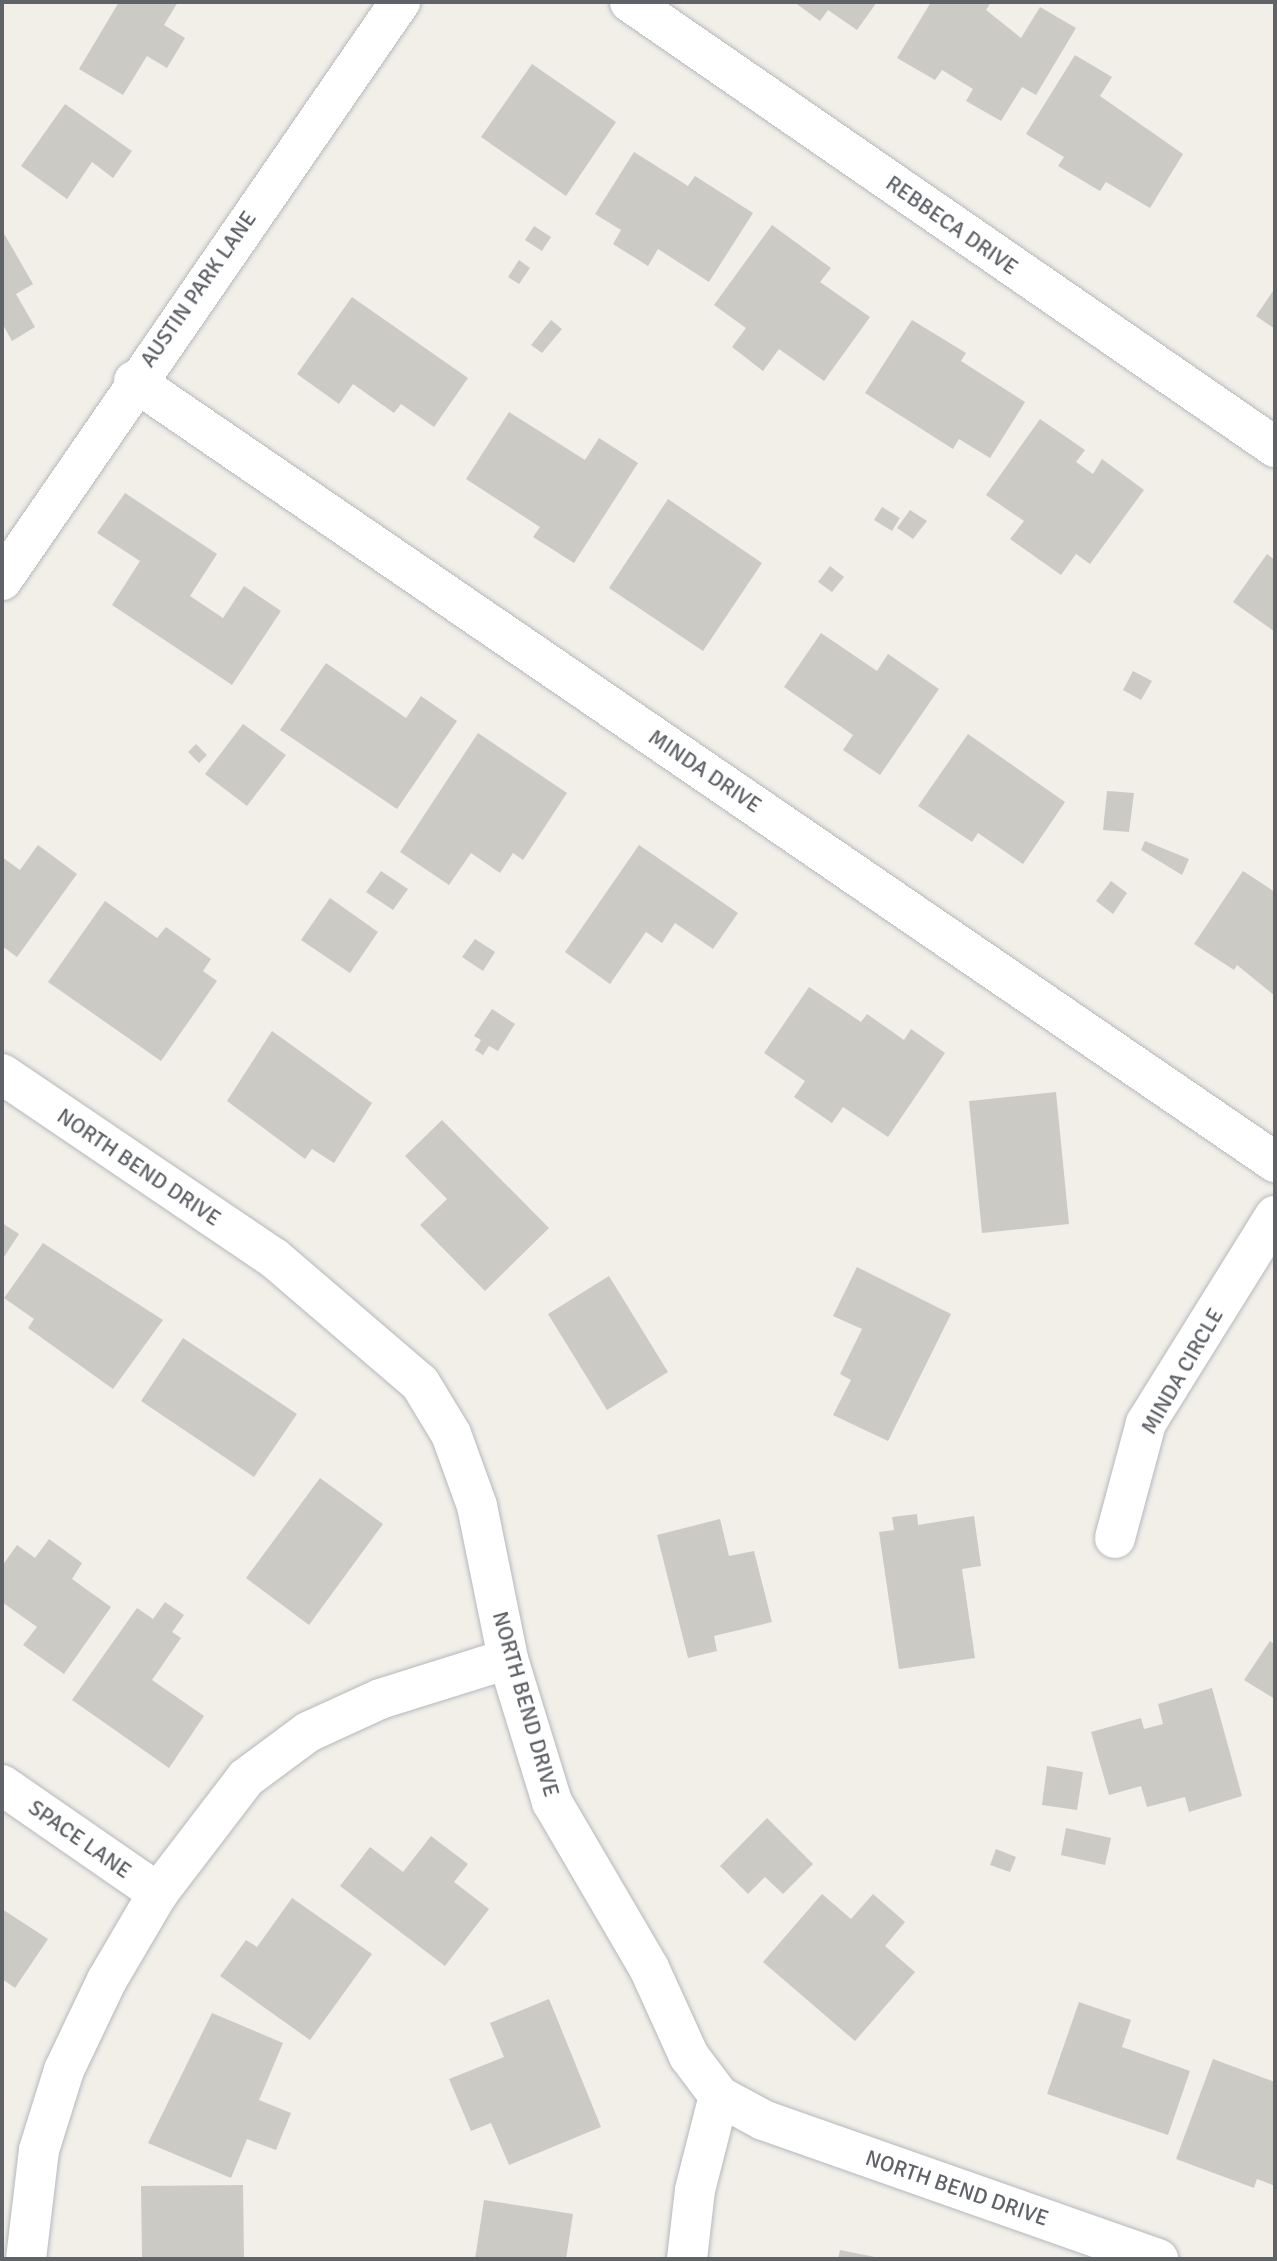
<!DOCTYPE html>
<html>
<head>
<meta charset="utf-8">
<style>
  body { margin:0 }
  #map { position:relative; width:1277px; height:2261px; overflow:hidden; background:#f1efe8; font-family:Signika,sans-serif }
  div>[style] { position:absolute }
  .building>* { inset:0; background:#cccac5 }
  .roads { filter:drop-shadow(0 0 2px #b5b8bc) drop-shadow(0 0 2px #b5b8bc) }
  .street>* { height:40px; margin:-20px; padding:0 20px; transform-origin:20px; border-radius:20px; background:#fff }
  span { translate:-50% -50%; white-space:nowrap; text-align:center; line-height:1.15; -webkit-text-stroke:6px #fff; paint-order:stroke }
  .street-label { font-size:22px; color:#5f6368 }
  .frame { position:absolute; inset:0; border:4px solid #5f6368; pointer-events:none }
</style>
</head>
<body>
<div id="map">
  <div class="building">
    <div style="clip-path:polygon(119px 2px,178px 2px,164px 25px,185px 38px,167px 68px,147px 56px,123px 95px,79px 69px)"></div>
    <div style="clip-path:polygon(794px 2px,877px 2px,857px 30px,828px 10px,820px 21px)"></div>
    <div style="clip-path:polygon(931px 2px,991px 2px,986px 10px,1021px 38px,1040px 7px,1076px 28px,1036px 95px,1022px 87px,1001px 121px,966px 101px,973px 89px,942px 70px,935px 80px,897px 58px)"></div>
    <div style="clip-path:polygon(1075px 55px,1112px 77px,1100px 96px,1183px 154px,1150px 208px,1106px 182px,1100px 191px,1058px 166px,1064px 157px,1026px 134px)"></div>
    <div style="clip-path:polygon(532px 64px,616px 122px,566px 196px,481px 137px)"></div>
    <div style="clip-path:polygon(65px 104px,132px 151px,113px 178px,92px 162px,67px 199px,21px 166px)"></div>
    <div style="clip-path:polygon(634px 152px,688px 186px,695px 176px,753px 213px,709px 282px,658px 249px,648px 266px,613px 244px,621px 230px,595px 214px)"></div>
    <div style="clip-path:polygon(772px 225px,831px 268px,820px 282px,870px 317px,824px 381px,779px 349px,763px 371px,732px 347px,746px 328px,714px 305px)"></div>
    <div style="clip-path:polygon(534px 226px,551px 237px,542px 251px,525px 240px)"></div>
    <div style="clip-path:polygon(2px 230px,33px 284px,16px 294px,35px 327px,12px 341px,2px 323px)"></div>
    <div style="clip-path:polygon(519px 260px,530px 268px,519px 284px,508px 277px)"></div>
    <div style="clip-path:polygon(1275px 288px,1275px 329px,1256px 316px)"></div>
    <div style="clip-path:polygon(352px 297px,468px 378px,434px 427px,401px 404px,394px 413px,353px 384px,339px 404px,297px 374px)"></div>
    <div style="clip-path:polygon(551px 320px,562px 329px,542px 353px,531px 345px)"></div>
    <div style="clip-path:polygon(912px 320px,966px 353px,961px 361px,1025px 402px,990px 458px,959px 439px,953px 449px,865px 393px)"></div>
    <div style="clip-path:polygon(509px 412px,585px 460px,599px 438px,638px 463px,574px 563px,533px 537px,540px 527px,466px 479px)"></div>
    <div style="clip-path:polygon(1040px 419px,1085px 450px,1076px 462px,1093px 474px,1102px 459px,1144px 490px,1090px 564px,1076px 554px,1061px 575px,1010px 539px,1024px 521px,986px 495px)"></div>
    <div style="clip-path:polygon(125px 493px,217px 554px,190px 596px,223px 618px,244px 586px,281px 611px,232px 685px,112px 605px,140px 561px,97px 533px)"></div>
    <div style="clip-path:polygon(668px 499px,762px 563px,703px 651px,609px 588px)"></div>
    <div style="clip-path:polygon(882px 507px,900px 518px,892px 531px,874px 520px)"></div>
    <div style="clip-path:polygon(910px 510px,927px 521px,913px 539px,897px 528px)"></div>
    <div style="clip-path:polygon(1267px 554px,1275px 560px,1275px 632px,1233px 602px)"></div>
    <div style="clip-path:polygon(830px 566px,844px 577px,832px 592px,818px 582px)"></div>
    <div style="clip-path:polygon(821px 633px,877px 671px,888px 654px,939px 689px,880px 775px,843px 750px,853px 735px,784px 687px)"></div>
    <div style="clip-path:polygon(326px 663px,406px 718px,421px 696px,457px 721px,397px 809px,280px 730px)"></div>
    <div style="clip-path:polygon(1133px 671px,1152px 681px,1141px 700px,1123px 690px)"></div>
    <div style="clip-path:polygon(243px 724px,286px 755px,247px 806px,205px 774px)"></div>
    <div style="clip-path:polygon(478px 733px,567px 793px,523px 860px,513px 853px,500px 873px,471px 853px,449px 885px,400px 852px)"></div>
    <div style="clip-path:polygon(968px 734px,1065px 802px,1023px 864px,978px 833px,972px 842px,918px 806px)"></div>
    <div style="clip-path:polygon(196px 744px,207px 755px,199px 763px,188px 752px)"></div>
    <div style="clip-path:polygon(1107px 791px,1134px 793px,1129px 832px,1103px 830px)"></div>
    <div style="clip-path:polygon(1145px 841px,1189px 859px,1182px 875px,1141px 850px)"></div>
    <div style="clip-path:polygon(38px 845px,77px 874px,17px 957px,2px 946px,2px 857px,20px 870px)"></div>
    <div style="clip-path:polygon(639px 845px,738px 913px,713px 949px,675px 923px,662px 943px,646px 932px,610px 984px,565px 952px)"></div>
    <div style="clip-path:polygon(381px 871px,408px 889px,393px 910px,366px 892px)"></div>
    <div style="clip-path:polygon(1243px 871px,1275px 892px,1275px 996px,1237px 965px,1234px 970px,1194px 944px)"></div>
    <div style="clip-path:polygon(1111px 881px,1127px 893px,1113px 914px,1096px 901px)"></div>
    <div style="clip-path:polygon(330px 898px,378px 932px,350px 973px,301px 940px)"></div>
    <div style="clip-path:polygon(105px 901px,157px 938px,166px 927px,211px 959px,203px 971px,217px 981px,161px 1061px,48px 982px)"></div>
    <div style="clip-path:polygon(475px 939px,495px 952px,483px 971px,462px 957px)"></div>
    <div style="clip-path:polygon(809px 987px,861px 1022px,867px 1014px,904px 1040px,911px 1029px,945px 1053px,888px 1137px,843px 1107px,832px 1123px,794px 1097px,805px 1081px,764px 1053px)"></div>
    <div style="clip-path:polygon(492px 1009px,515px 1024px,498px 1051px,489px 1046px,483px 1055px,475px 1050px,481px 1040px,474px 1036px)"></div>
    <div style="clip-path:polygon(272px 1031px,372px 1103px,334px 1163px,312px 1149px,305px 1159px,227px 1101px)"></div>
    <div style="clip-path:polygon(1056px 1092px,1069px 1224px,982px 1233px,969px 1101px)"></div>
    <div style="clip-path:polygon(442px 1120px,549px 1228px,485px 1291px,420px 1225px,447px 1199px,405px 1156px)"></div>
    <div style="clip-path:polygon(2px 1223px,19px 1234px,2px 1260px)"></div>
    <div style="clip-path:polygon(43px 1243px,163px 1320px,113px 1389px,28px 1328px,34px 1319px,4px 1298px)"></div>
    <div style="clip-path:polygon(857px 1267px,951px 1314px,888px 1441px,833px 1415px,851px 1380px,840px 1374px,862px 1329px,833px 1316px)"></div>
    <div style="clip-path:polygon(609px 1276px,668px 1372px,607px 1410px,548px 1314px)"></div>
    <div style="clip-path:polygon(183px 1338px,297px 1414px,254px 1477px,141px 1401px)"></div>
    <div style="clip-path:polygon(320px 1478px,383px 1524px,309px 1625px,246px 1578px)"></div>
    <div style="clip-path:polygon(917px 1514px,918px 1525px,974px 1516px,981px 1566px,962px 1569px,975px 1658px,899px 1669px,879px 1532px,894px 1530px,892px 1517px)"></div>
    <div style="clip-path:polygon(720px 1519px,729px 1556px,754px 1551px,772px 1622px,714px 1636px,717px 1651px,688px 1658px,657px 1535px)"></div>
    <div style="clip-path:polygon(49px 1539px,82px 1563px,72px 1579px,111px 1607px,64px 1674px,23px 1645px,37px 1627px,2px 1602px,2px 1566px,17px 1545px,35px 1558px)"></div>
    <div style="clip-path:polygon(165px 1602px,184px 1615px,172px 1632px,181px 1638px,152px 1680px,204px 1716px,169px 1768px,72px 1700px,137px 1608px,153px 1619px)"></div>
    <div style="clip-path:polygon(1270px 1641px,1275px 1645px,1275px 1699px,1244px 1680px)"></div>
    <div style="clip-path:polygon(1212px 1688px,1242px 1796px,1189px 1812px,1185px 1797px,1147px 1807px,1141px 1786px,1109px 1795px,1091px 1732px,1141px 1718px,1144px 1729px,1163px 1724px,1158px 1704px)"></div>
    <div style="clip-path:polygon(1047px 1766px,1083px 1772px,1077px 1810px,1042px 1805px)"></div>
    <div style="clip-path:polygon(767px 1818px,813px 1864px,783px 1894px,765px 1877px,748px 1894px,720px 1866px)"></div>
    <div style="clip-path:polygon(1066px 1828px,1111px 1838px,1105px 1865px,1061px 1855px)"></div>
    <div style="clip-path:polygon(431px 1836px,468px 1864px,454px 1882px,489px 1909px,445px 1966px,340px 1886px,370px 1847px,403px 1872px)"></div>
    <div style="clip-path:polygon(996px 1849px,1016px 1857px,1010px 1872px,990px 1865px)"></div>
    <div style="clip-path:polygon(822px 1894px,851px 1919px,873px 1894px,905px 1922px,885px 1946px,915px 1972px,855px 2041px,763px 1962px)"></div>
    <div style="clip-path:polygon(292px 1898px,372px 1954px,310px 2040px,220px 1976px,246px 1940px,257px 1947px)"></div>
    <div style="clip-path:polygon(2px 1909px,48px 1939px,15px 1988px,2px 1979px)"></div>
    <div style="clip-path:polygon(549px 1999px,601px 2127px,509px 2165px,491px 2123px,471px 2131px,449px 2079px,504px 2057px,490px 2023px)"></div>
    <div style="clip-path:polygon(1079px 2002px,1131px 2020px,1122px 2047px,1190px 2071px,1168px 2135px,1047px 2094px)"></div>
    <div style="clip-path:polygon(212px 2013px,283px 2043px,259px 2100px,291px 2113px,276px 2150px,247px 2139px,231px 2178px,148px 2143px)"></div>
    <div style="clip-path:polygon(1213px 2059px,1275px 2082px,1275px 2186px,1257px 2179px,1254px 2188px,1176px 2159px)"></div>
    <div style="clip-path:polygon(243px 2185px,244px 2259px,142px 2259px,141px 2186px)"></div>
    <div style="clip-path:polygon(484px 2200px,573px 2214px,566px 2259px,475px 2259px)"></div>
    <div style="clip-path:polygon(840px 2250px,880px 2258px,880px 2259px,838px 2259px)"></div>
  </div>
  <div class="roads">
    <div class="street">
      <div style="left:630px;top:2px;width:784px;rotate:34.6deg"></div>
      <div style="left:134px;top:381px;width:1383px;rotate:34.39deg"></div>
      <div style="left:2px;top:580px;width:702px;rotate:-55.45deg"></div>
      <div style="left:2px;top:1074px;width:328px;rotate:34.1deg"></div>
      <div style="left:274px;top:1258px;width:192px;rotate:40.6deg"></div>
      <div style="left:420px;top:1383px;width:60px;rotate:58.7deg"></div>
      <div style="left:451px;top:1434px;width:77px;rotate:70.1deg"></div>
      <div style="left:477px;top:1506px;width:156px;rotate:78.5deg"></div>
      <div style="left:508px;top:1659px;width:150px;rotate:72.9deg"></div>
      <div style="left:552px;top:1802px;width:192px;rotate:59.7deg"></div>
      <div style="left:649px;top:1968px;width:97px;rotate:65.6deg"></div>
      <div style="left:689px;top:2056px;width:50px;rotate:53.1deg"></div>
      <div style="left:719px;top:2096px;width:50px;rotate:28.6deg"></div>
      <div style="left:763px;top:2120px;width:419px;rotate:19.4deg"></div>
      <div style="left:1115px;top:1538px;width:119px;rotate:-74.9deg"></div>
      <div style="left:1146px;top:1423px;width:244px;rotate:-58.1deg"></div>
      <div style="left:2px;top:1785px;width:190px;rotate:34.7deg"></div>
      <div style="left:26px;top:2259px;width:110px;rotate:-83.2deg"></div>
      <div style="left:39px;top:2150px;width:84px;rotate:-72.6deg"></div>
      <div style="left:64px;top:2070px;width:100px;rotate:-64.5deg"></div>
      <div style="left:107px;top:1980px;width:101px;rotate:-59.6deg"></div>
      <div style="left:158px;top:1893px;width:145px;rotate:-52.6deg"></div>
      <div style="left:246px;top:1778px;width:77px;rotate:-36.6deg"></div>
      <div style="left:308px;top:1732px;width:79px;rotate:-24.6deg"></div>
      <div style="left:380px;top:1699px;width:134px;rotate:-17.4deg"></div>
      <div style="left:687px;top:2259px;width:69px;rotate:-83.4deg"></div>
      <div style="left:695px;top:2190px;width:97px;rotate:-75.7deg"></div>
    </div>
  </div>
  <div class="street-label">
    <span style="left:952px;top:225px;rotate:35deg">REBBECA DRIVE</span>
    <span style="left:198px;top:289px;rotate:-55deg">AUSTIN PARK LANE</span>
    <span style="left:705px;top:771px;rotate:34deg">MINDA DRIVE</span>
    <span style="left:139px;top:1167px;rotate:34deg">NORTH BEND DRIVE</span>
    <span style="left:1182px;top:1371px;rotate:-60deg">MINDA CIRCLE</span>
    <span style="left:526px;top:1704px;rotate:74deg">NORTH BEND DRIVE</span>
    <span style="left:80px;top:1839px;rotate:35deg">SPACE LANE</span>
    <span style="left:957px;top:2188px;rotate:19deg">NORTH BEND DRIVE</span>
  </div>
  <div class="frame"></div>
</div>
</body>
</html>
